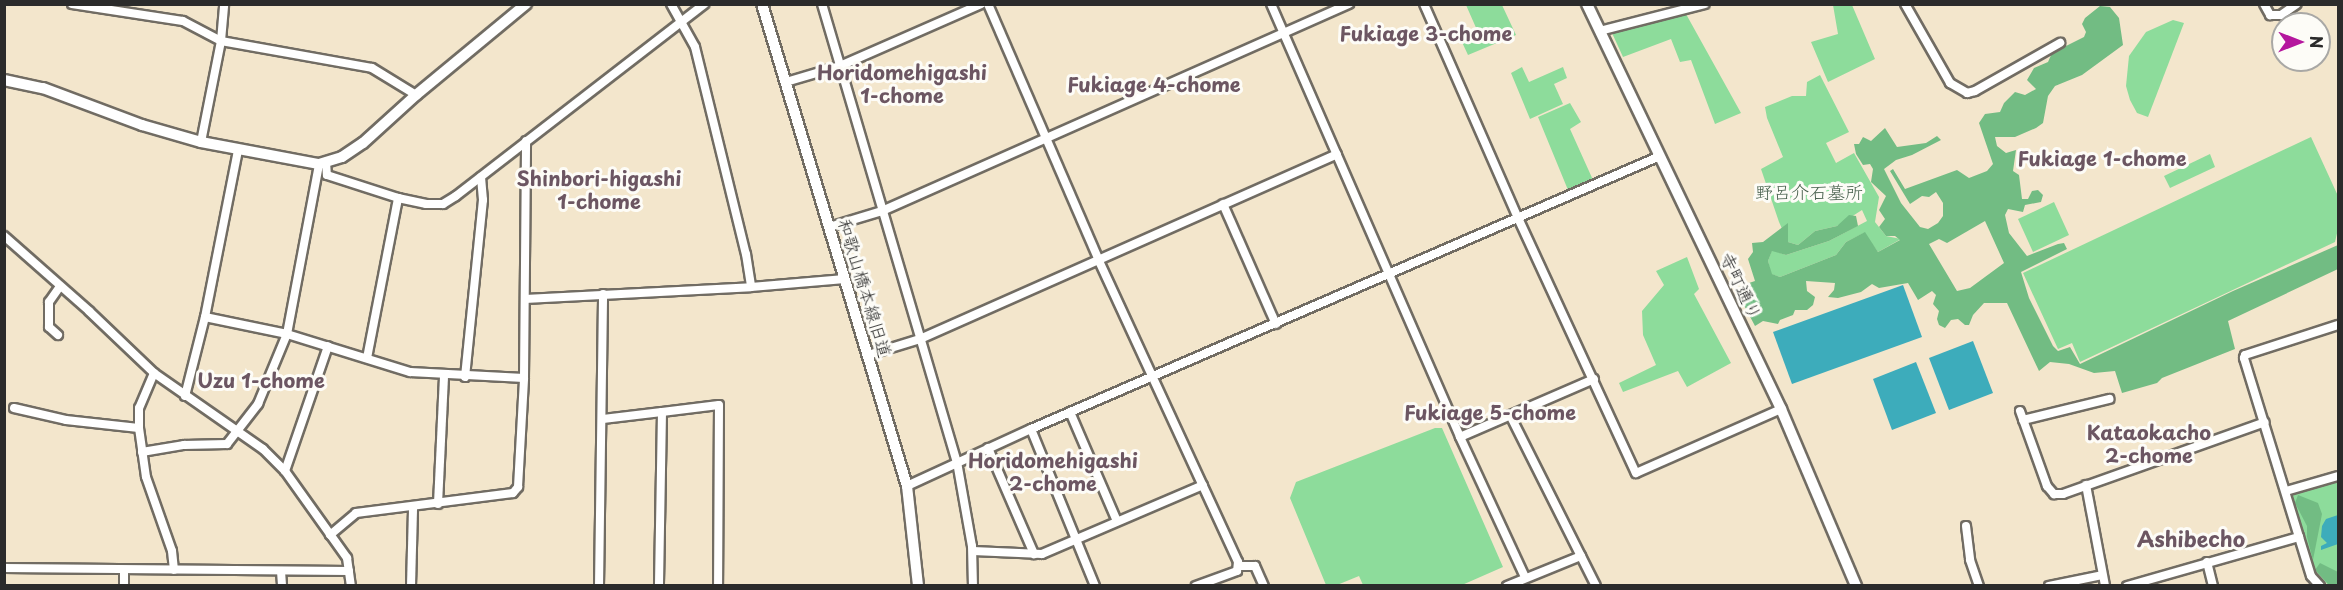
<!DOCTYPE html>
<meta charset="utf-8">
<style>
body{margin:0}
#map{position:relative;width:2343px;height:590px;overflow:hidden;background:#f3e6cc;font-family:"Playpen Sans","Klee One",sans-serif}
div>[style]{position:absolute}
.green>*{inset:0;background:#8ddc9b}
.forest>*{inset:0;background:#72bc83}
.water>*{inset:0;background:#3dacbb}
.roads{filter:drop-shadow(2px 0 #716c63) drop-shadow(-2px 0 #716c63) drop-shadow(0 2px #716c63) drop-shadow(0 -2px #716c63)}
.minor>*{height:8px;margin:-4px;padding:0 4px;transform-origin:4px;border-radius:4px;background:#fff}
.tertiary>*{height:10px;margin:-5px;padding:0 5px;transform-origin:5px;border-radius:5px;background:#fff}
span{translate:-50% -50%;white-space:nowrap;text-align:center;line-height:1.15;-webkit-text-stroke:6px #fdfcf7;paint-order:stroke}
.park-label{font-size:18px;color:#48604d}
.street-label{font-size:18px;color:#2b2b2b}
.neighbourhood-label{font-size:20px;color:#6c5662;font-weight:700}
.quarter-label{font-size:21px;color:#6c5662;font-weight:700}
.frame{position:absolute;inset:0;border:6px solid #2b2b2b;pointer-events:none}
.north{position:absolute;left:2271px;top:12px;width:60px;height:60px;box-sizing:border-box;background:#fdfcf7;border:2px solid #a9a8a5;border-radius:50%;rotate:90deg;font-size:16px;font-weight:700;line-height:24px;text-align:center;color:#2b2b2b}
.north::after{content:'';display:block;margin:auto;width:21px;height:27px;background:#b5179e;clip-path:polygon(50% 0,100% 100%,50% 72%,0 100%)}
</style>
<div id="map">
<div class="green">
<div style="clip-path:polygon(1466px 5px,1502px 5px,1516px 35px,1468px 55px,1461px 40px,1477px 30px)"></div>
<div style="clip-path:polygon(1833px 5px,1852px 5px,1875px 59px,1828px 82px,1811px 42px,1838px 34px)"></div>
<div style="clip-path:polygon(1686px 14px,1741px 113px,1715px 124px,1691px 60px,1680px 62px,1671px 39px,1623px 57px,1612px 33px)"></div>
<div style="clip-path:polygon(2173px 20px,2184px 23px,2148px 117px,2137px 113px,2130px 100px,2126px 86px,2129px 56px,2146px 32px)"></div>
<div style="clip-path:polygon(1522px 67px,1529px 82px,1563px 67px,1567px 78px,1554px 84px,1563px 104px,1530px 119px,1511px 73px)"></div>
<div style="clip-path:polygon(1820px 75px,1849px 132px,1826px 143px,1836px 163px,1854px 153px,1879px 197px,1875px 222px,1886px 236px,1901px 239px,1878px 252px,1864px 233px,1846px 242px,1836px 255px,1780px 277px,1771px 274px,1768px 261px,1772px 250px,1786px 255px,1829px 241px,1867px 221px,1862px 210px,1837px 226px,1815px 231px,1798px 245px,1788px 242px,1779px 222px,1761px 169px,1783px 157px,1767px 118px,1765px 107px,1792px 96px,1806px 96px,1807px 82px)"></div>
<div style="clip-path:polygon(1570px 103px,1581px 122px,1570px 129px,1593px 180px,1568px 190px,1538px 117px)"></div>
<div style="clip-path:polygon(2311px 137px,2338px 196px,2338px 229px,2335px 242px,2080px 362px,2072px 343px,2058px 349px,2023px 273px)"></div>
<div style="clip-path:polygon(2210px 154px,2215px 167px,2170px 188px,2164px 176px)"></div>
<div style="clip-path:polygon(2054px 202px,2069px 235px,2033px 252px,2018px 219px)"></div>
<div style="clip-path:polygon(1687px 257px,1699px 289px,1694px 294px,1731px 363px,1687px 387px,1678px 371px,1623px 392px,1619px 383px,1656px 365px,1643px 335px,1642px 311px,1664px 285px,1656px 271px)"></div>
<div style="clip-path:polygon(1435px 428px,1442px 428px,1503px 567px,1462px 585px,1363px 585px,1359px 576px,1337px 585px,1326px 585px,1290px 498px,1296px 482px)"></div>
<div style="clip-path:polygon(2338px 481px,2338px 585px,2328px 585px,2313px 568px,2292px 494px)"></div>
</div>
<div class="forest">
<div style="clip-path:polygon(evenodd,2100px 6px,2110px 7px,2119px 18px,2123px 45px,2082px 75px,2055px 86px,2048px 96px,2043px 123px,2036px 128px,2015px 137px,1995px 137px,1997px 146px,2006px 153px,2016px 150px,2013px 171px,2019px 175px,2022px 199px,2028px 199px,2032px 191px,2038px 190px,2043px 195px,2041px 202px,2025px 205px,2023px 212px,2008px 209px,2005px 215px,2009px 233px,2027px 256px,2058px 244px,2064px 243px,2067px 249px,2021px 272px,2029px 298px,2053px 346px,2058px 351px,2070px 347px,2080px 364px,2233px 291px,2338px 245px,2338px 269px,2228px 321px,2235px 349px,2162px 378px,2157px 383px,2122px 393px,2115px 371px,2094px 373px,2069px 364px,2050px 362px,2039px 371px,2007px 303px,1984px 303px,1973px 315px,1969px 325px,1965px 325px,1958px 319px,1951px 320px,1945px 328px,1939px 325px,1937px 319px,1939px 311px,1933px 304px,1936px 295px,1932px 291px,1918px 300px,1908px 283px,1879px 288px,1872px 284px,1861px 292px,1838px 298px,1828px 297px,1834px 290px,1835px 283px,1806px 281px,1807px 291px,1815px 297px,1813px 305px,1807px 310px,1795px 310px,1793px 315px,1780px 320px,1778px 324px,1763px 321px,1755px 326px,1737px 292px,1740px 286px,1755px 281px,1748px 259px,1753px 252px,1752px 243px,1763px 242px,1788px 223px,1788px 242px,1798px 245px,1815px 231px,1837px 226px,1849px 215px,1856px 216px,1858px 226px,1829px 241px,1786px 255px,1772px 251px,1768px 261px,1772px 274px,1780px 277px,1836px 255px,1846px 242px,1865px 232px,1878px 252px,1900px 240px,1895px 236px,1886px 236px,1879px 227px,1885px 219px,1879px 210px,1886px 196px,1871px 182px,1873px 169px,1870px 164px,1863px 165px,1856px 154px,1854px 144px,1859px 144px,1863px 137px,1871px 141px,1885px 128px,1897px 147px,1926px 143px,1937px 136px,1941px 140px,1912px 155px,1896px 160px,1884px 169px,1901px 203px,1920px 227px,1928px 229px,1938px 223px,1943px 216px,1943px 203px,1936px 192px,1929px 197px,1922px 196px,1910px 204px,1890px 171px,1893px 169px,1905px 189px,1957px 170px,1969px 178px,1987px 171px,1993px 164px,1979px 123px,1985px 114px,2000px 112px,2004px 103px,2015px 92px,2025px 95px,2036px 89px,2027px 80px,2034px 68px,2048px 62px,2052px 53px,2084px 37px,2086px 32px,2082px 24px,2085px 18px,2100px 6px,1985px 221px,2004px 263px,1970px 288px,1957px 291px,1929px 244px,1939px 239px,1947px 243px,1985px 221px)"></div>
<div style="clip-path:polygon(2298px 495px,2318px 503px,2322px 514px,2313px 560px,2307px 537px,2307px 526px,2295px 503px)"></div>
<div style="clip-path:polygon(2320px 563px,2338px 572px,2338px 585px,2329px 585px,2315px 570px)"></div>
</div>
<div class="water">
<div style="clip-path:polygon(1903px 285px,1922px 337px,1792px 384px,1773px 332px)"></div>
<div style="clip-path:polygon(1973px 341px,1993px 393px,1949px 410px,1929px 358px)"></div>
<div style="clip-path:polygon(1916px 362px,1936px 413px,1892px 430px,1873px 379px)"></div>
<div style="clip-path:polygon(2338px 515px,2338px 544px,2321px 550px,2321px 546px,2327px 543px,2321px 537px,2322px 526px,2326px 519px)"></div>
</div>
<div class="roads">
<div class="minor">
<div style="left:72px;top:4px;width:112px;rotate:8.7deg"></div>
<div style="left:183px;top:21px;width:43px;rotate:27.8deg"></div>
<div style="left:221px;top:41px;width:153px;rotate:10.1deg"></div>
<div style="left:372px;top:68px;width:52px;rotate:31.5deg"></div>
<div style="left:671px;top:4px;width:49px;rotate:60.8deg"></div>
<div style="left:695px;top:47px;width:213px;rotate:76.2deg"></div>
<div style="left:746px;top:254px;width:33px;rotate:81deg"></div>
<div style="left:822px;top:4px;width:477px;rotate:73.6deg"></div>
<div style="left:957px;top:462px;width:85px;rotate:79.9deg"></div>
<div style="left:972px;top:546px;width:40px;rotate:88.6deg"></div>
<div style="left:988px;top:4px;width:280px;rotate:66.6deg"></div>
<div style="left:1099px;top:261px;width:332px;rotate:65.2deg"></div>
<div style="left:1238px;top:562px;width:9px;rotate:96deg"></div>
<div style="left:1237px;top:571px;width:44px;rotate:159.9deg"></div>
<div style="left:1271px;top:4px;width:472px;rotate:66.4deg"></div>
<div style="left:1460px;top:437px;width:154px;rotate:65.1deg"></div>
<div style="left:1424px;top:4px;width:234px;rotate:66.3deg"></div>
<div style="left:1518px;top:218px;width:281px;rotate:65.2deg"></div>
<div style="left:1636px;top:473px;width:158px;rotate:-23.8deg"></div>
<div style="left:1905px;top:4px;width:91px;rotate:60.3deg"></div>
<div style="left:1950px;top:83px;width:20px;rotate:30deg"></div>
<div style="left:1967px;top:93px;width:8px;rotate:-14deg"></div>
<div style="left:1975px;top:91px;width:98px;rotate:-29.5deg"></div>
<div style="left:2264px;top:4px;width:13px;rotate:61deg"></div>
<div style="left:2270px;top:15px;width:11px"></div>
<div style="left:2281px;top:15px;width:19px;rotate:-35deg"></div>
<div style="left:1600px;top:31px;width:108px;rotate:-14.4deg"></div>
<div style="left:786px;top:82px;width:56px;rotate:-16.5deg"></div>
<div style="left:840px;top:66px;width:154px;rotate:-23.7deg"></div>
<div style="left:201px;top:142px;width:103px;rotate:-78.8deg"></div>
<div style="left:221px;top:41px;width:37px;rotate:-85deg"></div>
<div style="left:326px;top:162px;width:13px;rotate:86deg"></div>
<div style="left:327px;top:175px;width:75px;rotate:17.9deg"></div>
<div style="left:398px;top:198px;width:29px;rotate:12deg"></div>
<div style="left:426px;top:204px;width:17px"></div>
<div style="left:443px;top:204px;width:15px;rotate:-32deg"></div>
<div style="left:456px;top:196px;width:314px;rotate:-37.7deg"></div>
<div style="left:1223px;top:204px;width:131px;rotate:66.2deg"></div>
<div style="left:829px;top:227px;width:55px;rotate:-16.8deg"></div>
<div style="left:882px;top:211px;width:511px;rotate:-23.91deg"></div>
<div style="left:4px;top:236px;width:113px;rotate:41.4deg"></div>
<div style="left:89px;top:311px;width:90px;rotate:43.6deg"></div>
<div style="left:154px;top:373px;width:133px;rotate:34.9deg"></div>
<div style="left:263px;top:449px;width:31px;rotate:45deg"></div>
<div style="left:285px;top:471px;width:107px;rotate:54.5deg"></div>
<div style="left:347px;top:558px;width:28px;rotate:82deg"></div>
<div style="left:525px;top:299px;width:226px;rotate:-3deg"></div>
<div style="left:751px;top:287px;width:94px;rotate:-4.9deg"></div>
<div style="left:205px;top:317px;width:84px;rotate:11.7deg"></div>
<div style="left:287px;top:334px;width:129px;rotate:17.2deg"></div>
<div style="left:410px;top:372px;width:114px;rotate:3deg"></div>
<div style="left:58px;top:335px;width:12px;rotate:-138deg"></div>
<div style="left:49px;top:327px;width:25px;rotate:-90deg"></div>
<div style="left:49px;top:302px;width:19px;rotate:-55deg"></div>
<div style="left:868px;top:355px;width:54px;rotate:-17.1deg"></div>
<div style="left:920px;top:339px;width:456px;rotate:-23.9deg"></div>
<div style="left:367px;top:358px;width:163px;rotate:-79deg"></div>
<div style="left:154px;top:373px;width:38px;rotate:113deg"></div>
<div style="left:139px;top:408px;width:20px;rotate:90deg"></div>
<div style="left:139px;top:428px;width:49px;rotate:81.9deg"></div>
<div style="left:146px;top:477px;width:78px;rotate:70.6deg"></div>
<div style="left:172px;top:551px;width:19px;rotate:84deg"></div>
<div style="left:465px;top:377px;width:178px;rotate:-84.2deg"></div>
<div style="left:483px;top:200px;width:23px;rotate:-95deg"></div>
<div style="left:185px;top:396px;width:81px;rotate:-75.8deg"></div>
<div style="left:205px;top:317px;width:170px;rotate:-78.8deg"></div>
<div style="left:14px;top:408px;width:53px;rotate:13deg"></div>
<div style="left:66px;top:420px;width:73px;rotate:6.3deg"></div>
<div style="left:2020px;top:411px;width:80px;rotate:70.2deg"></div>
<div style="left:2047px;top:486px;width:11px;rotate:49deg"></div>
<div style="left:2054px;top:494px;width:9px"></div>
<div style="left:2063px;top:494px;width:214px;rotate:-19.6deg"></div>
<div style="left:662px;top:412px;width:57px;rotate:-7deg"></div>
<div style="left:719px;top:405px;width:181px;rotate:90.3deg"></div>
<div style="left:1070px;top:412px;width:119px;rotate:66.7deg"></div>
<div style="left:1510px;top:415px;width:191px;rotate:63.3deg"></div>
<div style="left:603px;top:419px;width:59px;rotate:-6.8deg"></div>
<div style="left:662px;top:412px;width:174px;rotate:91deg"></div>
<div style="left:2023px;top:420px;width:89px;rotate:-13.7deg"></div>
<div style="left:1031px;top:429px;width:170px;rotate:67.8deg"></div>
<div style="left:1460px;top:437px;width:146px;rotate:-23.4deg"></div>
<div style="left:988px;top:448px;width:116px;rotate:66.5deg"></div>
<div style="left:142px;top:452px;width:43px;rotate:-9.5deg"></div>
<div style="left:184px;top:445px;width:43px;rotate:-1.3deg"></div>
<div style="left:227px;top:444px;width:51px;rotate:-52.2deg"></div>
<div style="left:258px;top:404px;width:76px;rotate:-67.5deg"></div>
<div style="left:287px;top:334px;width:173px;rotate:-79.3deg"></div>
<div style="left:285px;top:471px;width:132px;rotate:-71deg"></div>
<div style="left:2086px;top:485px;width:103px;rotate:79.3deg"></div>
<div style="left:907px;top:486px;width:136px;rotate:-24.7deg"></div>
<div style="left:1031px;top:429px;width:686px;rotate:-23.46deg"></div>
<div style="left:2286px;top:491px;width:54px;rotate:-16.1deg"></div>
<div style="left:438px;top:504px;width:129px;rotate:-87.3deg"></div>
<div style="left:1966px;top:526px;width:34px;rotate:83deg"></div>
<div style="left:1970px;top:560px;width:28px;rotate:71deg"></div>
<div style="left:330px;top:535px;width:34px;rotate:-40deg"></div>
<div style="left:356px;top:513px;width:158px;rotate:-7.3deg"></div>
<div style="left:513px;top:493px;width:8px;rotate:-50deg"></div>
<div style="left:518px;top:487px;width:109px;rotate:-86.8deg"></div>
<div style="left:524px;top:378px;width:237px;rotate:-89.5deg"></div>
<div style="left:973px;top:551px;width:69px;rotate:2.5deg"></div>
<div style="left:1042px;top:554px;width:175px;rotate:-23.2deg"></div>
<div style="left:2207px;top:562px;width:25px;rotate:76deg"></div>
<div style="left:1238px;top:566px;width:17px"></div>
<div style="left:1255px;top:566px;width:22px;rotate:66deg"></div>
<div style="left:4px;top:568px;width:345px;rotate:0.5deg"></div>
<div style="left:281px;top:571px;width:15px;rotate:86deg"></div>
<div style="left:124px;top:586px;width:16px;rotate:-90deg"></div>
<div style="left:411px;top:586px;width:79px;rotate:-88.5deg"></div>
<div style="left:599px;top:586px;width:292px;rotate:-89.2deg"></div>
<div style="left:1507px;top:586px;width:80px;rotate:-22.1deg"></div>
<div style="left:2049px;top:586px;width:54px;rotate:-11.7deg"></div>
<div style="left:2127px;top:586px;width:179px;rotate:-15.9deg"></div>
<div style="left:2320px;top:586px;width:13px;rotate:-132deg"></div>
<div style="left:2311px;top:576px;width:228px;rotate:-107.1deg"></div>
<div style="left:2244px;top:358px;width:3px;rotate:-72deg"></div>
<div style="left:2245px;top:355px;width:98px;rotate:-17.9deg"></div>
</div>
<div class="tertiary">
<div style="left:762px;top:4px;width:503px;rotate:73.26deg"></div>
<div style="left:907px;top:486px;width:101px;rotate:83.7deg"></div>
<div style="left:1587px;top:4px;width:449px;rotate:64.4deg"></div>
<div style="left:1781px;top:409px;width:192px;rotate:67deg"></div>
<div style="left:4px;top:80px;width:40px;rotate:12deg"></div>
<div style="left:43px;top:88px;width:106px;rotate:20.5deg"></div>
<div style="left:142px;top:125px;width:61px;rotate:16.1deg"></div>
<div style="left:201px;top:142px;width:120px;rotate:10.6deg"></div>
<div style="left:319px;top:164px;width:24px;rotate:-17deg"></div>
<div style="left:342px;top:157px;width:25px;rotate:-34deg"></div>
<div style="left:363px;top:143px;width:72px;rotate:-42.2deg"></div>
<div style="left:416px;top:95px;width:143px;rotate:-39.6deg"></div>
</div>
</div>
<div class="park-label">
<span style="left:1809px;top:192px">野呂介石墓所</span>
</div>
<div class="street-label">
<span style="left:1741px;top:286px;rotate:64deg">寺町通り</span>
<span style="left:865px;top:288px;rotate:73deg">和歌山橋本線旧道</span>
</div>
<div class="neighbourhood-label">
<span style="left:1426px;top:33px">Fukiage 3-chome</span>
<span style="left:902px;top:84px">Horidomehigashi<br>1-chome</span>
<span style="left:1154px;top:84px">Fukiage 4-chome</span>
<span style="left:2102px;top:158px">Fukiage 1-chome</span>
<span style="left:599px;top:190px">Shinbori-higashi<br>1-chome</span>
<span style="left:261px;top:380px">Uzu 1-chome</span>
<span style="left:1490px;top:412px">Fukiage 5-chome</span>
<span style="left:2149px;top:444px">Kataokacho<br>2-chome</span>
<span style="left:1053px;top:472px">Horidomehigashi<br>2-chome</span>
</div>
<div class="quarter-label">
<span style="left:2191px;top:538px">Ashibecho</span>
</div>
<div class="frame"></div>
<div class="north">N</div>
</div>
